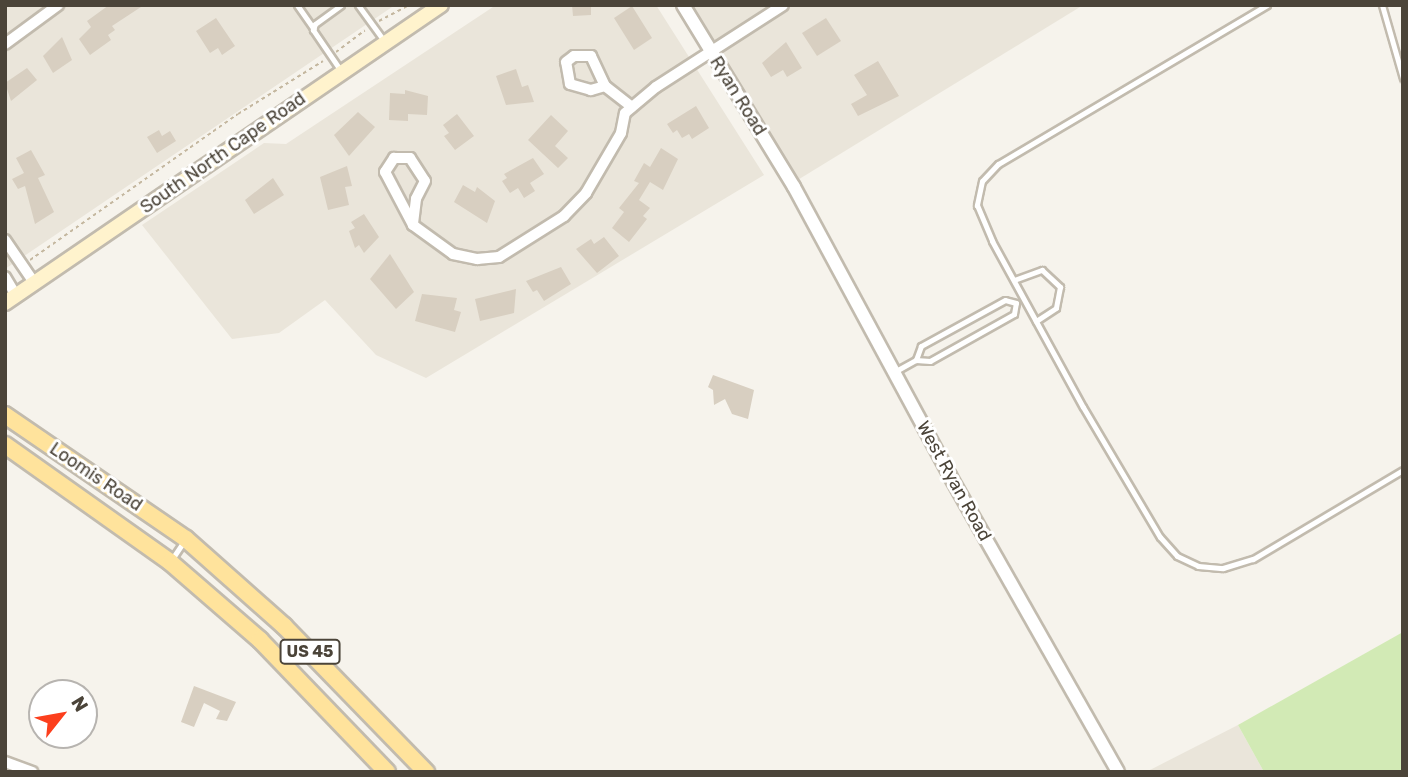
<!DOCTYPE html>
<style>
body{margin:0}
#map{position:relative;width:1408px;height:777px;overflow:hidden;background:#f6f3ec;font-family:Rubik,sans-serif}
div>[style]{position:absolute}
.residential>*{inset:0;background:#eae5da}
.green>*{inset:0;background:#d2eab5}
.building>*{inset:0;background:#d8cfc1}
.path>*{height:2px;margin-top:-1px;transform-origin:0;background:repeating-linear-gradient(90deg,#c4b79f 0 3.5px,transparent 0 7px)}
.roads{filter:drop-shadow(2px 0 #c2bbae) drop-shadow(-2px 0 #c2bbae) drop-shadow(0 2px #c2bbae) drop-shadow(0 -2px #c2bbae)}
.service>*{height:5px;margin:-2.5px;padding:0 2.5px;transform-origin:2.5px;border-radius:2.5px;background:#fff}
.minor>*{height:10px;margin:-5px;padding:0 5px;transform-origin:5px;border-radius:5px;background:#fff}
.tertiary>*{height:12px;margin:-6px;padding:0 6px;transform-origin:6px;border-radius:6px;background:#fff}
.secondary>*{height:14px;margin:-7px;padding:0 7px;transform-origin:7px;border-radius:7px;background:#fff3cd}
.primary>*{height:16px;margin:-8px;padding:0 8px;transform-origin:8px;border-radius:8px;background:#ffe39c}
span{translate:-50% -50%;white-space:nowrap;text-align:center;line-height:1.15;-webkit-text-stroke:6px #fff;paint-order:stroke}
.shield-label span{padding:2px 5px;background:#fff;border:2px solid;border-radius:5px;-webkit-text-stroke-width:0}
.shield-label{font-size:16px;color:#4b4439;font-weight:700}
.street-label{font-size:18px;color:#4b4439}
.frame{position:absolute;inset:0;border:7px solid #4b4439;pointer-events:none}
.north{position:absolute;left:28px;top:679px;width:70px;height:70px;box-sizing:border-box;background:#fff;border:2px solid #b7b4b0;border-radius:50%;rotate:59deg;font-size:19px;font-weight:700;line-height:28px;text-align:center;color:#4b4439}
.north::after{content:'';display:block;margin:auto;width:24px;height:32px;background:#fc3f1d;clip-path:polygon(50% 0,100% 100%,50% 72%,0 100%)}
</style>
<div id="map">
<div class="residential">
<div style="clip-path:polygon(5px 5px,395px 5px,5px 269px)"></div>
<div style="clip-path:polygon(496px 5px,656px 5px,764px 175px,426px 378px,376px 355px,325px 300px,279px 333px,232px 339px,142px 225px,264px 143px,286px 144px)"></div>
<div style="clip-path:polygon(690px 5px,1079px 5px,1080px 7px,796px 181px)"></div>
<div style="clip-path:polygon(1238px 725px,1264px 772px,1146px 772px)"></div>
</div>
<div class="green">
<div style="clip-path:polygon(1403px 632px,1403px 772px,1264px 772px,1238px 725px)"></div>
</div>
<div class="building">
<div style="clip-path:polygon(109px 5px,144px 5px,112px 26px,115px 30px,108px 35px,111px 40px,90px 55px,79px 39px,91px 27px,87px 21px)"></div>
<div style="clip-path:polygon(572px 5px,591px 5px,591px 15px,573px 16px)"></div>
<div style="clip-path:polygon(632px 6px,652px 38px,634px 50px,614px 18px)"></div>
<div style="clip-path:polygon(216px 18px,235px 46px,222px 55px,218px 48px,210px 53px,196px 31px)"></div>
<div style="clip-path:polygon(826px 18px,841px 41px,817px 56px,802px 33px)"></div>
<div style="clip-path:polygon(62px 37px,72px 60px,53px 73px,43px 56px)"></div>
<div style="clip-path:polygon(786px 42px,802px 68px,787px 77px,783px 70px,771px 77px,762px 63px)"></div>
<div style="clip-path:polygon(878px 61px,899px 96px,858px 116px,851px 104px,867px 95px,854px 75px)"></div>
<div style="clip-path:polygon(27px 68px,37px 80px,11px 101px,5px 83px)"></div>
<div style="clip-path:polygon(516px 69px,522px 87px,528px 85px,534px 102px,506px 105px,496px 76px)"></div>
<div style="clip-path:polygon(405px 90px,428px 96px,427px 115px,408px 114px,408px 121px,389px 120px,390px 93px,405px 94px)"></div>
<div style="clip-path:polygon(696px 106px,709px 128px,692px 139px,689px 134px,682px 138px,677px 130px,673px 133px,667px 124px)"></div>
<div style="clip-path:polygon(358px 112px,375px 127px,349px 156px,334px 135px)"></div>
<div style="clip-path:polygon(457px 114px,474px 136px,455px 150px,444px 136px,449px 133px,443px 125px)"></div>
<div style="clip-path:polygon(551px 115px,568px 131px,555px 146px,568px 158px,558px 168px,528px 140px)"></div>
<div style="clip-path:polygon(159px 130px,162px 136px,170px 131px,176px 141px,157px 153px,147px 137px)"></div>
<div style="clip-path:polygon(661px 148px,678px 159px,663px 190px,650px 182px,639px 200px,650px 208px,643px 216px,647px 219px,629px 242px,612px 228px,624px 212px,619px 208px,639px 183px,634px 181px,644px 163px,650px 167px)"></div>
<div style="clip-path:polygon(31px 150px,45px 175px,38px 178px,54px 212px,35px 224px,25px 186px,18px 189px,12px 179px,24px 173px,16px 158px)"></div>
<div style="clip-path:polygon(533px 158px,544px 174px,530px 183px,535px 191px,524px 198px,518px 188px,510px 193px,502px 181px,507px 178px,504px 174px)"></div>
<div style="clip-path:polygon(347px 166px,352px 186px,345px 187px,349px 205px,328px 210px,320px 177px)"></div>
<div style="clip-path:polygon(273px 178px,284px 195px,254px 214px,245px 200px)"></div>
<div style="clip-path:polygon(463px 185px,475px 192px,477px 187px,495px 201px,487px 223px,454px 202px)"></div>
<div style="clip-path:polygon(364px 214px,379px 237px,364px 253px,359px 245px,355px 248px,349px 231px,355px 228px,351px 222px)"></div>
<div style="clip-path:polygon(604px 237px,619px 256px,597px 273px,576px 249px,591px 239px,594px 244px)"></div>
<div style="clip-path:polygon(390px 254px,414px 292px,396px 309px,370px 279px)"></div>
<div style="clip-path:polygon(561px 267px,571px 284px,544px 301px,537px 290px,533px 292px,526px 281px)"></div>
<div style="clip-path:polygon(516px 289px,514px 313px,480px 321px,475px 299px)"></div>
<div style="clip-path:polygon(422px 294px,457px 298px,454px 310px,461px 312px,455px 332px,415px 321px)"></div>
<div style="clip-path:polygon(713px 375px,754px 390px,748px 419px,732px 414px,725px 399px,714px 405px,713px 390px,708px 387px)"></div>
<div style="clip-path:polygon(194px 686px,236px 702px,227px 721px,216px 719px,220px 711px,204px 703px,194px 727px,181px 722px)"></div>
</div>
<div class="path">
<div style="left:379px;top:21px;width:34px;rotate:-28deg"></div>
<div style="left:336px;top:52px;width:36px;rotate:-37deg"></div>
<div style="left:30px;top:260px;width:254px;rotate:-35.1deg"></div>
<div style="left:238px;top:114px;width:100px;rotate:-31.9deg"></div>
</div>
<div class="roads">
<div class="service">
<div style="left:297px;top:5px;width:29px;rotate:55deg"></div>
<div style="left:358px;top:5px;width:46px;rotate:53.9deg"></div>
<div style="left:1267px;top:5px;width:312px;rotate:149.4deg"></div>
<div style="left:998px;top:164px;width:23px;rotate:133deg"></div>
<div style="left:982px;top:181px;width:25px;rotate:102deg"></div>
<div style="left:977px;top:205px;width:39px;rotate:67deg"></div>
<div style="left:992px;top:241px;width:189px;rotate:61.3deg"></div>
<div style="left:1083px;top:407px;width:151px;rotate:59.4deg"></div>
<div style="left:1160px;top:537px;width:25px;rotate:48deg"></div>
<div style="left:1177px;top:556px;width:23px;rotate:25deg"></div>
<div style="left:1198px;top:566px;width:25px;rotate:5deg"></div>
<div style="left:1223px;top:568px;width:31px;rotate:-17deg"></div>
<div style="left:1253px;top:559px;width:174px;rotate:-30.7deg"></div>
<div style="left:1382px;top:5px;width:76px;rotate:74deg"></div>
<div style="left:341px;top:71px;width:50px;rotate:-124.3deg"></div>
<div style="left:313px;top:30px;width:6px;rotate:-72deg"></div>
<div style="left:315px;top:24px;width:32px;rotate:-36deg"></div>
<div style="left:1014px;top:280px;width:30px;rotate:-20deg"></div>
<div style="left:1042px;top:270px;width:25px;rotate:43deg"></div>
<div style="left:1060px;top:287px;width:21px;rotate:101deg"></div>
<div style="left:1056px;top:308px;width:24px;rotate:147deg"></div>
<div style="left:894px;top:372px;width:25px;rotate:-29deg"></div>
<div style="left:916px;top:360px;width:14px;rotate:4deg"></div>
<div style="left:930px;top:361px;width:96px;rotate:-29.2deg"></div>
<div style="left:1014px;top:314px;width:11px;rotate:-80deg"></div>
<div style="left:1016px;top:303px;width:11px;rotate:-165deg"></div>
<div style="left:1005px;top:300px;width:96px;rotate:151.3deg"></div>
<div style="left:921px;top:346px;width:15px;rotate:110deg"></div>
<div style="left:172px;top:559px;width:22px;rotate:-56deg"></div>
</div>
<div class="minor">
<div style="left:5px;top:44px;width:66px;rotate:-36.3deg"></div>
<div style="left:605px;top:86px;width:15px;rotate:164deg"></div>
<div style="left:591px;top:90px;width:22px;rotate:-164deg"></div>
<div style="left:570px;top:84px;width:22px;rotate:-100deg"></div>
<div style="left:566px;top:62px;width:10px;rotate:-37deg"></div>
<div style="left:574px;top:56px;width:17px"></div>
<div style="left:591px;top:56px;width:33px;rotate:65deg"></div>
<div style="left:605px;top:86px;width:34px;rotate:38deg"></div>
<div style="left:413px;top:225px;width:60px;rotate:-117.8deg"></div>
<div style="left:385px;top:172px;width:17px;rotate:-57deg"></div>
<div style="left:394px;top:158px;width:16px"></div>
<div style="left:410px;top:158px;width:27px;rotate:57deg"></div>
<div style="left:425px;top:181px;width:20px;rotate:117deg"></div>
<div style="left:416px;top:199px;width:26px;rotate:97deg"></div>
<div style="left:413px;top:225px;width:49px;rotate:35.9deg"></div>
<div style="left:453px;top:254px;width:25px;rotate:12deg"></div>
<div style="left:477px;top:259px;width:22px;rotate:-5deg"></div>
<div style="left:499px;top:257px;width:77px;rotate:-32.2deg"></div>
<div style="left:564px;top:216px;width:32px;rotate:-46deg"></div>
<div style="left:586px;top:193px;width:69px;rotate:-59.7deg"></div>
<div style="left:621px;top:133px;width:20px;rotate:-79deg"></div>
<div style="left:625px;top:113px;width:40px;rotate:-40deg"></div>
<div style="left:656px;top:87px;width:151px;rotate:-32.8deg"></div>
<div style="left:5px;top:240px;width:50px;rotate:55.7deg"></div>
<div style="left:5px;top:277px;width:21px;rotate:59deg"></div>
<div style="left:5px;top:762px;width:29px;rotate:20deg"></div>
</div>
<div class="tertiary">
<div style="left:683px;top:5px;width:213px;rotate:58.6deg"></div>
<div style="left:794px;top:187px;width:328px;rotate:61.6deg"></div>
<div style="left:950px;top:476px;width:340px;rotate:60.4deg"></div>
</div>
<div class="secondary">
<div style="left:5px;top:303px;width:528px;rotate:-34.35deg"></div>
</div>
<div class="primary">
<div style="left:5px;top:415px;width:219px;rotate:34.4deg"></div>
<div style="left:186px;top:539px;width:131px;rotate:41.6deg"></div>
<div style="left:284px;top:626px;width:204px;rotate:45.8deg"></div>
<div style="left:5px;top:445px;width:202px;rotate:35.3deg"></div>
<div style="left:170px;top:562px;width:119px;rotate:40.9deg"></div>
<div style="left:260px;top:640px;width:183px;rotate:46.1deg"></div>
</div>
</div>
<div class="shield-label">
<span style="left:310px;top:652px">US 45</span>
</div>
<div class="street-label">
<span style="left:738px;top:96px;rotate:58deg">Ryan Road</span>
<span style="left:223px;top:153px;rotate:-35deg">South North Cape Road</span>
<span style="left:96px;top:477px;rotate:34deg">Loomis Road</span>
<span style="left:954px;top:481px;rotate:61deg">West Ryan Road</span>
</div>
<div class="frame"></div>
<div class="north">N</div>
</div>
